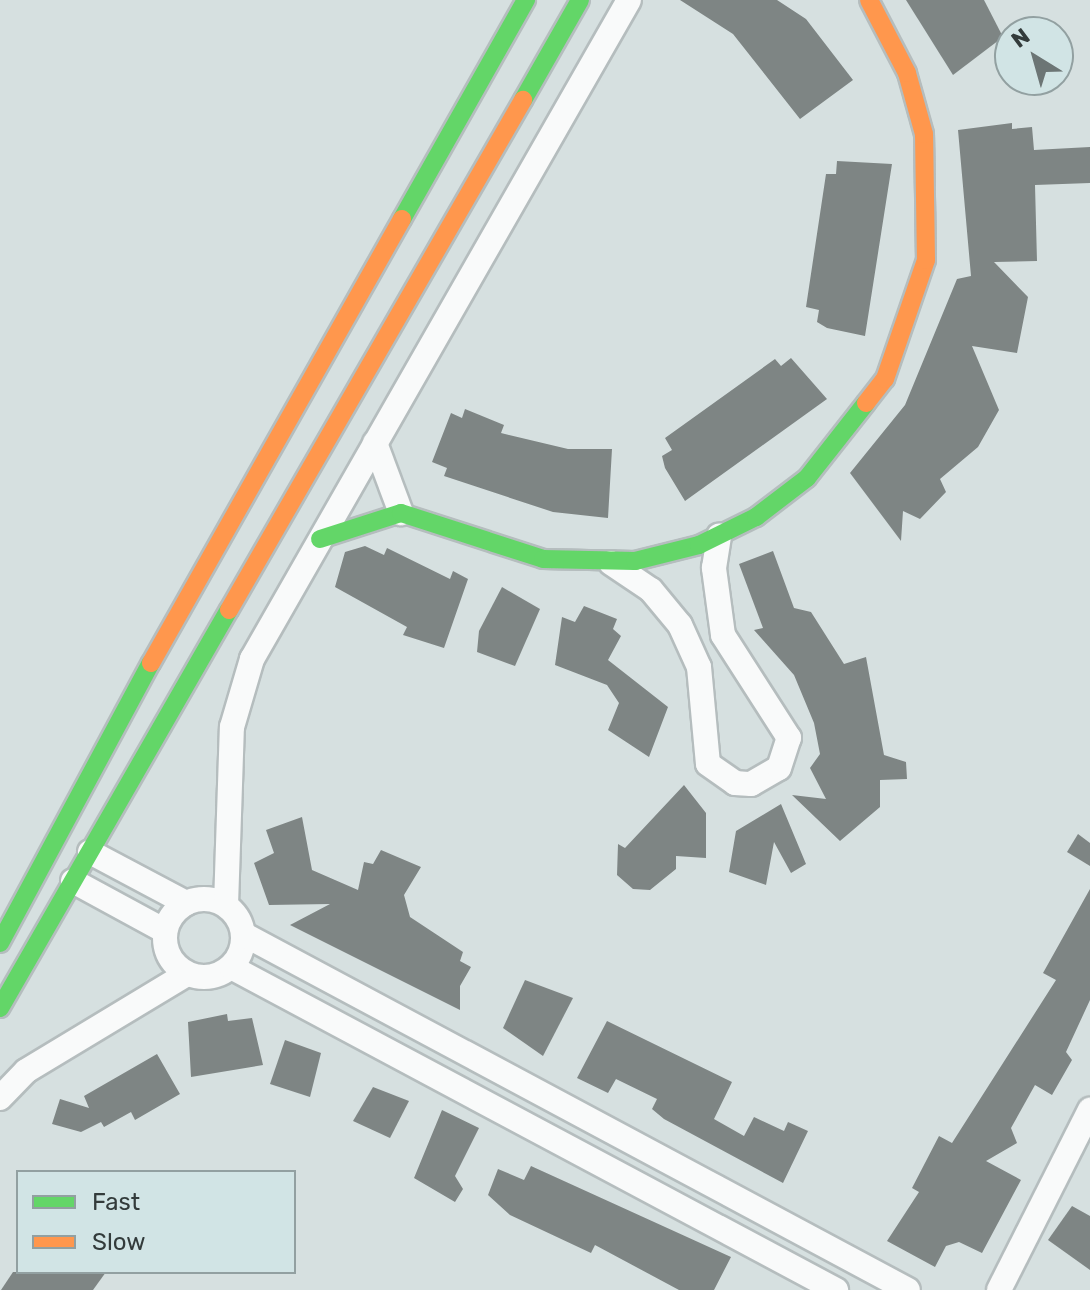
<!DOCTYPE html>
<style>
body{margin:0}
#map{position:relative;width:1090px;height:1290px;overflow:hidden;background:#d6e0e0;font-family:Rubik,sans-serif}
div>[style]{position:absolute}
.building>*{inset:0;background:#7e8584}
.roads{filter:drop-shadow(2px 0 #b5bdbe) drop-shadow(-2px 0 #b5bdbe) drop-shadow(0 2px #b5bdbe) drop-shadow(0 -2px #b5bdbe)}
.street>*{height:24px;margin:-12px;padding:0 12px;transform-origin:12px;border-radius:12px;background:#f9fafa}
.street>.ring{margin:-12px;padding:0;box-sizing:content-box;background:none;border:24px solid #f9fafa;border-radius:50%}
.fast>*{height:18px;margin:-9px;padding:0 9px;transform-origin:9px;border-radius:9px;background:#63d668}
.slow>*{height:18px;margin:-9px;padding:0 9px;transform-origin:9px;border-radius:9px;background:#ff974d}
span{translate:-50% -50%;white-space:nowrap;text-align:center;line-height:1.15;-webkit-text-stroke:8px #d1e4e5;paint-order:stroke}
.legend{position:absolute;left:16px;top:1170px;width:280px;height:104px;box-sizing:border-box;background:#d1e4e5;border:2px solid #92a0a1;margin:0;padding:10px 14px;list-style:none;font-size:24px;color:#333b3b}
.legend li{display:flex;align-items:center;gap:16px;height:40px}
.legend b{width:40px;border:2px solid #92a0a1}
.north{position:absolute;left:994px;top:16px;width:80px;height:80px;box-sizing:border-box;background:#d1e4e5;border:2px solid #92a0a1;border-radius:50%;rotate:323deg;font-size:22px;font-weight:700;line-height:32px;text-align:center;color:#333b3b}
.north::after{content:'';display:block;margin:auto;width:28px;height:36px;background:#6c7575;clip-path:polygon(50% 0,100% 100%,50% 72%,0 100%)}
</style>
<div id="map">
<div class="building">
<div style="clip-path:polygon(680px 0,777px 0,806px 19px,853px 80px,800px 119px,733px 34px)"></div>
<div style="clip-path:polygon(906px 0,984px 0,1003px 37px,953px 75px)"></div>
<div style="clip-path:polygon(1012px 123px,1012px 129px,1032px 127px,1034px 150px,1090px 147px,1090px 183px,1035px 185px,1037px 261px,994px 262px,1028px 297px,1017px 353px,972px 346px,999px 410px,978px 447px,940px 479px,946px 492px,920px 519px,903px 511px,901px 541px,850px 473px,905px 405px,957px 279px,971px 276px,958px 130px)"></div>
<div style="clip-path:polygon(837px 161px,892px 164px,865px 336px,827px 328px,817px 322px,819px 310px,806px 307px,826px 174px,836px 174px)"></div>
<div style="clip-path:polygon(791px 358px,827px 399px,685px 501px,665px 468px,662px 456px,672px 450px,665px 438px,775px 359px,781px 366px)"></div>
<div style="clip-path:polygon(465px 409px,504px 425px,501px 433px,568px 449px,612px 449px,608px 518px,553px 512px,444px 476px,447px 468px,432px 462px,451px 413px,462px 418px)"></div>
<div style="clip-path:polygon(365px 546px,384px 555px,387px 548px,450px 579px,453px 571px,468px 579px,444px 648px,403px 635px,407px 627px,335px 587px,345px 552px)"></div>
<div style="clip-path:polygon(773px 551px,794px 608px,811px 612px,844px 664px,866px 657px,884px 755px,906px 762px,907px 779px,880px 780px,880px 807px,840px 841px,792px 795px,826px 799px,810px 768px,820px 754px,814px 723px,794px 675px,754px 630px,763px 628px,739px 564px)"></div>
<div style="clip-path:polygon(502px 587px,540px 609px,515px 666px,477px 652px,479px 631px)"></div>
<div style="clip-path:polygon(584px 606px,617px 619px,613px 629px,621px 636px,608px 660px,668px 707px,649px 757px,608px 730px,619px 703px,607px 685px,555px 665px,562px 617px,575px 622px)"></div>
<div style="clip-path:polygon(684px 785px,706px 813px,706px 858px,676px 856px,676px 869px,650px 890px,633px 889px,617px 875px,618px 844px,625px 848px)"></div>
<div style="clip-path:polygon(781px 804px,806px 864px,791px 873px,774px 842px,766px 885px,729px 872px,736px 831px)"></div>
<div style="clip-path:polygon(302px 817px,312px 870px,358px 890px,364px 862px,373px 864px,381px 850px,421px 867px,404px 895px,410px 917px,463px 952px,460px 961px,471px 967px,460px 986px,460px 1010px,290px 925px,330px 904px,269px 905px,254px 863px,274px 853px,266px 830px)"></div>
<div style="clip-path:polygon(1078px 834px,1090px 843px,1090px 866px,1067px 852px)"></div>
<div style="clip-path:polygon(1090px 889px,1090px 1000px,1066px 1052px,1072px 1060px,1052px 1095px,1035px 1085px,1011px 1128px,1017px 1143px,986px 1161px,1021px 1180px,982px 1253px,959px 1242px,946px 1246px,935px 1267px,887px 1241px,919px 1192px,912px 1188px,939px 1136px,952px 1143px,1056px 980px,1043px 973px)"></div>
<div style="clip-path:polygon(525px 980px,573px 998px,543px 1056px,503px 1028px)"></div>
<div style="clip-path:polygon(227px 1014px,228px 1021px,252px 1018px,263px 1065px,191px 1077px,188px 1022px)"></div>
<div style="clip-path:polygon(607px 1021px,732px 1082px,714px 1119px,744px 1136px,754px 1117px,784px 1131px,788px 1122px,808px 1131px,783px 1183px,664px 1119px,652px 1109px,657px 1099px,616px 1079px,608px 1093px,577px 1078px)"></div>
<div style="clip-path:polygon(285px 1040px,321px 1053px,310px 1097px,270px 1084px)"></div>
<div style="clip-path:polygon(157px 1054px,180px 1094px,135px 1120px,131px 1112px,104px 1127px,101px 1122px,81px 1132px,52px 1124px,60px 1099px,89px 1108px,84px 1096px)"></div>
<div style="clip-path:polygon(373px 1087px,409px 1101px,390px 1138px,353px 1121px)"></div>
<div style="clip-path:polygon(442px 1110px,479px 1128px,455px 1176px,463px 1189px,455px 1202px,414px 1178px)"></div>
<div style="clip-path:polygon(531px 1166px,731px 1257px,714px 1290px,679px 1290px,595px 1245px,591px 1253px,510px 1215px,488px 1195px,498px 1169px,524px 1180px)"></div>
<div style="clip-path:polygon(1072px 1206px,1090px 1216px,1090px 1270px,1048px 1240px)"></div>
<div style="clip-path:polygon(13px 1272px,106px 1272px,93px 1290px,1px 1290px)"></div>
</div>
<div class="roads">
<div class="street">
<div style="left:375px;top:443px;width:75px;rotate:69.6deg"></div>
<div style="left:611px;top:563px;width:48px;rotate:34deg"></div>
<div style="left:651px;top:590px;width:45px;rotate:50.4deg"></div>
<div style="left:680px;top:625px;width:46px;rotate:65.7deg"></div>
<div style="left:699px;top:667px;width:97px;rotate:84.7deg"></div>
<div style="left:708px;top:764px;width:33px;rotate:35deg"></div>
<div style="left:735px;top:783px;width:16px;rotate:4deg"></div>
<div style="left:751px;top:784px;width:32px;rotate:-30deg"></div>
<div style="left:779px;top:768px;width:32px;rotate:-72deg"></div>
<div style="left:789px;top:738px;width:122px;rotate:-122.7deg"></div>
<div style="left:723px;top:635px;width:68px;rotate:-97.7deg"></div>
<div style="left:714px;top:568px;width:33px;rotate:-81deg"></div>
<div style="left:90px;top:852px;width:109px;rotate:28deg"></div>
<div style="left:73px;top:881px;width:105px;rotate:28.5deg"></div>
<div class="ring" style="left:165px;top:899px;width:54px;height:54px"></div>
<div style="left:226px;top:905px;width:178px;rotate:-88.1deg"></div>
<div style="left:232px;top:727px;width:71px;rotate:-73.6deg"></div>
<div style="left:252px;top:659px;width:759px;rotate:-60.23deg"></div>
<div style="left:243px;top:934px;width:754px;rotate:28.16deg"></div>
<div style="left:231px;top:967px;width:686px;rotate:28.1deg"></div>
<div style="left:0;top:1098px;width:37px;rotate:-46deg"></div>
<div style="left:26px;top:1071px;width:188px;rotate:-31.1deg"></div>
<div style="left:999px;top:1290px;width:202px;rotate:-63.2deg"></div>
</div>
<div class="fast">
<div style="left:523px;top:100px;width:115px;rotate:-60.3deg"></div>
<div style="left:402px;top:219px;width:252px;rotate:-60.5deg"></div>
<div style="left:320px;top:539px;width:85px;rotate:-17.8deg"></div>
<div style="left:401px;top:513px;width:149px;rotate:17.9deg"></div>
<div style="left:543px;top:559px;width:92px;rotate:1.2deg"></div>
<div style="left:635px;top:561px;width:66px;rotate:-14deg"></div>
<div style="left:699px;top:545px;width:64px;rotate:-26.2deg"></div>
<div style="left:756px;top:517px;width:64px;rotate:-37.4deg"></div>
<div style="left:807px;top:478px;width:95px;rotate:-51.8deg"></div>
<div style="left:0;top:943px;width:318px;rotate:-61.7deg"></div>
<div style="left:0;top:1008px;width:459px;rotate:-60.1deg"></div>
</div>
<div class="slow">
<div style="left:866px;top:403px;width:31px;rotate:-52deg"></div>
<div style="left:885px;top:379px;width:126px;rotate:-71deg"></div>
<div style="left:926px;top:260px;width:126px;rotate:-90.9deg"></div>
<div style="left:924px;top:134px;width:63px;rotate:-105.6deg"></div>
<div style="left:907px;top:73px;width:82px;rotate:-117.5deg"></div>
<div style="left:229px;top:610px;width:589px;rotate:-60.04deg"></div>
<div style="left:151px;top:663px;width:510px;rotate:-60.52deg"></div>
</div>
</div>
<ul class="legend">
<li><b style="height:10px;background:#63d668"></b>Fast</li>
<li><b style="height:10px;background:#ff974d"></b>Slow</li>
</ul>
<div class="north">N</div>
</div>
